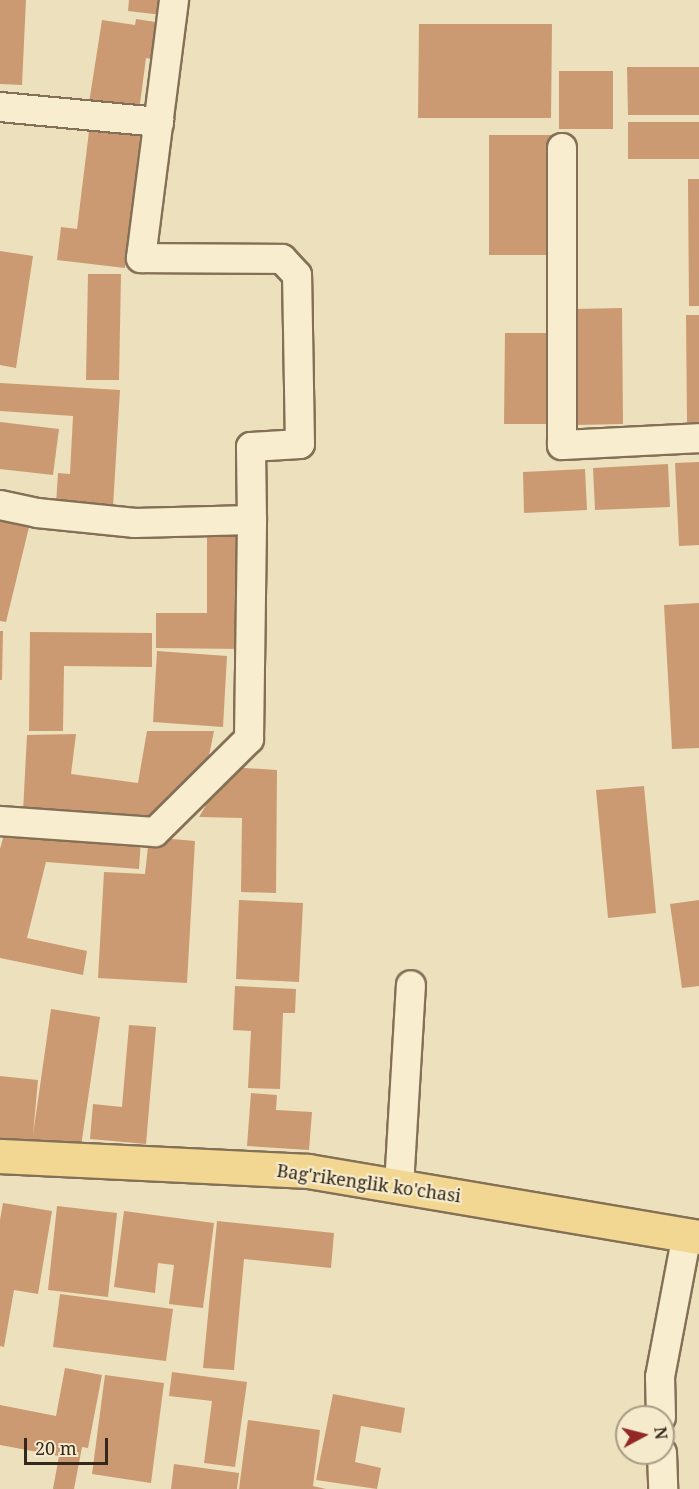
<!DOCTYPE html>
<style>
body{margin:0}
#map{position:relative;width:699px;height:1489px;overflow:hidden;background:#ede0bc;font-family:"Noto Serif",serif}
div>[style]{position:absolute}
.building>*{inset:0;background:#cb9a72}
.roads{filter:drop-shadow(2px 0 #847056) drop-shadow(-2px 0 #847056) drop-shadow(0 2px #847056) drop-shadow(0 -2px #847056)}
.minor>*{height:28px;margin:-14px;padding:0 14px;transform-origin:14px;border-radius:14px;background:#f8edcf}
.major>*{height:33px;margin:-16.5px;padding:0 16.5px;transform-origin:16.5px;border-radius:16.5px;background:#f2d792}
span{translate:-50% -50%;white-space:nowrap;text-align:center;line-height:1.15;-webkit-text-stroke:4.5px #f5eacb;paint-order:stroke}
.street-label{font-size:18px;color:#33281b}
.north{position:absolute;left:615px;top:1405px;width:60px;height:60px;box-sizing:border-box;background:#f5eacb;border:2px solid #a79c85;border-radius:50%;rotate:83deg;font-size:16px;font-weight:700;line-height:24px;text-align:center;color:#33281b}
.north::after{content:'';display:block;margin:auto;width:21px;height:27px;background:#932926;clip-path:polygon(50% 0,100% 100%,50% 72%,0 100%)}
.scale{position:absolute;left:24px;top:1438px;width:84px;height:27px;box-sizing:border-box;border:3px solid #33281b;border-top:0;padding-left:8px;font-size:18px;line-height:21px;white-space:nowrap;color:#33281b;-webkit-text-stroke:4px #f5eacb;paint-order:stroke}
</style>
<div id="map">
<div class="building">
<div style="clip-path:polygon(0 0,26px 0,22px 85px,0 84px)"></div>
<div style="clip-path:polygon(129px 0,165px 0,162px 15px,128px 11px)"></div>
<div style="clip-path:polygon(136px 19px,162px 23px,156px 60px,146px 58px,139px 111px,89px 103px,102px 20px,135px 25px)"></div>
<div style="clip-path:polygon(419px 24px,552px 24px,551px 118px,418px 118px)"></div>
<div style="clip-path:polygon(627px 67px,699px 67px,699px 115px,628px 115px)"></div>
<div style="clip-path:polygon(559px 71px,613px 71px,613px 129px,559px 129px)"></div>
<div style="clip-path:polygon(628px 122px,699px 122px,699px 159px,628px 159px)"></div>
<div style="clip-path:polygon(90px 123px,141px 129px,125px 268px,57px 260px,61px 227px,77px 229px)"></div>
<div style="clip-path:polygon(489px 135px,552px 135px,553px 255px,489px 255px)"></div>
<div style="clip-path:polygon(688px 179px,699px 179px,699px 306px,689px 306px)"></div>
<div style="clip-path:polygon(0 251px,33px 256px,16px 368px,0 365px)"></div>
<div style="clip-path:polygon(88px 274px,121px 274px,119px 380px,86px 380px)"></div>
<div style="clip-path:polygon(622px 308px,623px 424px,575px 425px,575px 309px)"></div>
<div style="clip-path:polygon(686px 315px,699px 315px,699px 422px,687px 422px)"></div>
<div style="clip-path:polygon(505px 333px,552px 333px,552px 424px,504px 424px)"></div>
<div style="clip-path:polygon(0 383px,120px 390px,113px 507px,56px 504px,58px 473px,70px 474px,73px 416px,0 411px)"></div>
<div style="clip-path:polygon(0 422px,59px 429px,53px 475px,0 469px)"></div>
<div style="clip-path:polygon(699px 462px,699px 545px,679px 546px,675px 463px)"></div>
<div style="clip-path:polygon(668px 464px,670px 507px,595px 510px,593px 468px)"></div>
<div style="clip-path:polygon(585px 469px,587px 510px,524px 513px,523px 472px)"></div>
<div style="clip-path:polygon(0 516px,30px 523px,6px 622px,0 621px)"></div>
<div style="clip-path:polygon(207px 535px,243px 535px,242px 649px,156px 648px,156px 613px,207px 613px)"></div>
<div style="clip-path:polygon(699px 603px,699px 748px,672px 749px,664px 605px)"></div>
<div style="clip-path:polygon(0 631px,3px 631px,2px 680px,0 680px)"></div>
<div style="clip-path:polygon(30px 632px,152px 633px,152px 667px,64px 666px,63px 731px,29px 731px)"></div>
<div style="clip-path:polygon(157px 651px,227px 656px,223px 727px,153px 722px)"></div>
<div style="clip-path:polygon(147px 731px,214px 731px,206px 771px,148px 827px,23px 812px,27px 735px,76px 734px,71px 774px,138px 783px)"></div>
<div style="clip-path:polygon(229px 767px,277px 770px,276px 893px,241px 892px,242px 818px,199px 817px)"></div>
<div style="clip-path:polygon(644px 786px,656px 913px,608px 918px,596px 790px)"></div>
<div style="clip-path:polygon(6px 827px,141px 839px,139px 869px,46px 862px,27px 938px,87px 951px,83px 975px,0 958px,0 849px)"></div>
<div style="clip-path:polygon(149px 837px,195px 841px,187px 983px,98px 978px,104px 872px,145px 874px)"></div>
<div style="clip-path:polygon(239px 900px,303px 903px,299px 982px,236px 979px)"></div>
<div style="clip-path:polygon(699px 900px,699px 986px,682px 988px,670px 904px)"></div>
<div style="clip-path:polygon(235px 986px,296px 989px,295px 1013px,283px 1013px,280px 1089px,248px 1088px,251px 1031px,233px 1030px)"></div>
<div style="clip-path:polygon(51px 1009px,100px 1017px,80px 1153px,0 1146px,0 1076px,38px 1080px,33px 1135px)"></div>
<div style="clip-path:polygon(129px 1025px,156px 1027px,146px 1144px,90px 1139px,93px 1104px,122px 1107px)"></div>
<div style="clip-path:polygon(251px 1093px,277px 1095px,276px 1110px,312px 1112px,309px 1150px,247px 1146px)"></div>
<div style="clip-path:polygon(3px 1203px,52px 1211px,38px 1294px,14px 1290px,4px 1347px,0 1346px,0 1220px)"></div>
<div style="clip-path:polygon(57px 1206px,117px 1213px,108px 1297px,48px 1290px)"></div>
<div style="clip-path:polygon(124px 1211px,214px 1223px,203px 1308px,169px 1304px,174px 1265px,158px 1263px,155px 1293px,114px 1287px)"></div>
<div style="clip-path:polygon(217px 1221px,334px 1233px,331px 1268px,244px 1259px,234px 1370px,203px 1368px)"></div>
<div style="clip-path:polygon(60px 1294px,173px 1309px,166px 1361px,53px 1347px)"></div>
<div style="clip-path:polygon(65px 1368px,102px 1375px,88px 1448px,82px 1447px,74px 1489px,53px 1489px,59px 1456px,0 1445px,0 1405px,56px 1416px)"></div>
<div style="clip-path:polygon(172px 1372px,247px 1382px,235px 1467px,204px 1463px,212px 1401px,169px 1396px)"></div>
<div style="clip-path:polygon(105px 1375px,164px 1383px,151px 1483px,92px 1474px)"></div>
<div style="clip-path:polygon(333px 1394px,405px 1408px,401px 1433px,361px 1426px,355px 1462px,381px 1468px,377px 1489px,316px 1480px)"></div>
<div style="clip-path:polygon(248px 1420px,320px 1430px,313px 1486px,326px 1489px,239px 1489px)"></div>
<div style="clip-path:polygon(174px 1464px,239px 1473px,237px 1489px,171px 1489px)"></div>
</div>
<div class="roads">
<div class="minor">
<div style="left:0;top:107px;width:160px;rotate:5.4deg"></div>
<div style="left:562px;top:148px;width:297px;rotate:90deg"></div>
<div style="left:562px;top:445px;width:137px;rotate:-2.9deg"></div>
<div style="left:0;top:505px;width:38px;rotate:12deg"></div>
<div style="left:37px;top:513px;width:99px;rotate:5.8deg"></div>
<div style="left:135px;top:523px;width:117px;rotate:-1.5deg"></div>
<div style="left:252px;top:520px;width:73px;rotate:-90.8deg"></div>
<div style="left:251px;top:447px;width:49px;rotate:-3.5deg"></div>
<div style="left:300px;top:444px;width:169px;rotate:-91deg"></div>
<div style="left:297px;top:275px;width:22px;rotate:-133deg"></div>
<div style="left:282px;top:259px;width:141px;rotate:-179.6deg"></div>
<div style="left:141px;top:258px;width:260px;rotate:-82.7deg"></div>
<div style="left:0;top:821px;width:155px;rotate:4.1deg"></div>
<div style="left:155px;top:832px;width:132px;rotate:-44.7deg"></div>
<div style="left:249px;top:739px;width:219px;rotate:-89.2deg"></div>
<div style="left:399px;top:1186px;width:201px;rotate:-86.6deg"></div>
<div style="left:661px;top:1417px;width:40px;rotate:-91.4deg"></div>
<div style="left:660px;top:1377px;width:146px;rotate:-79.3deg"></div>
<div style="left:662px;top:1453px;width:36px;rotate:88deg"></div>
</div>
<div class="major">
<div style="left:0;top:1156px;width:308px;rotate:2.8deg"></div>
<div style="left:308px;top:1171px;width:397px;rotate:9.6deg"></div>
</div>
</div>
<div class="street-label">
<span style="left:369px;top:1183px;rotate:8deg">Bag'rikenglik ko'chasi</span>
</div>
<div class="north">N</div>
<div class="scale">20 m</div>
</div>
